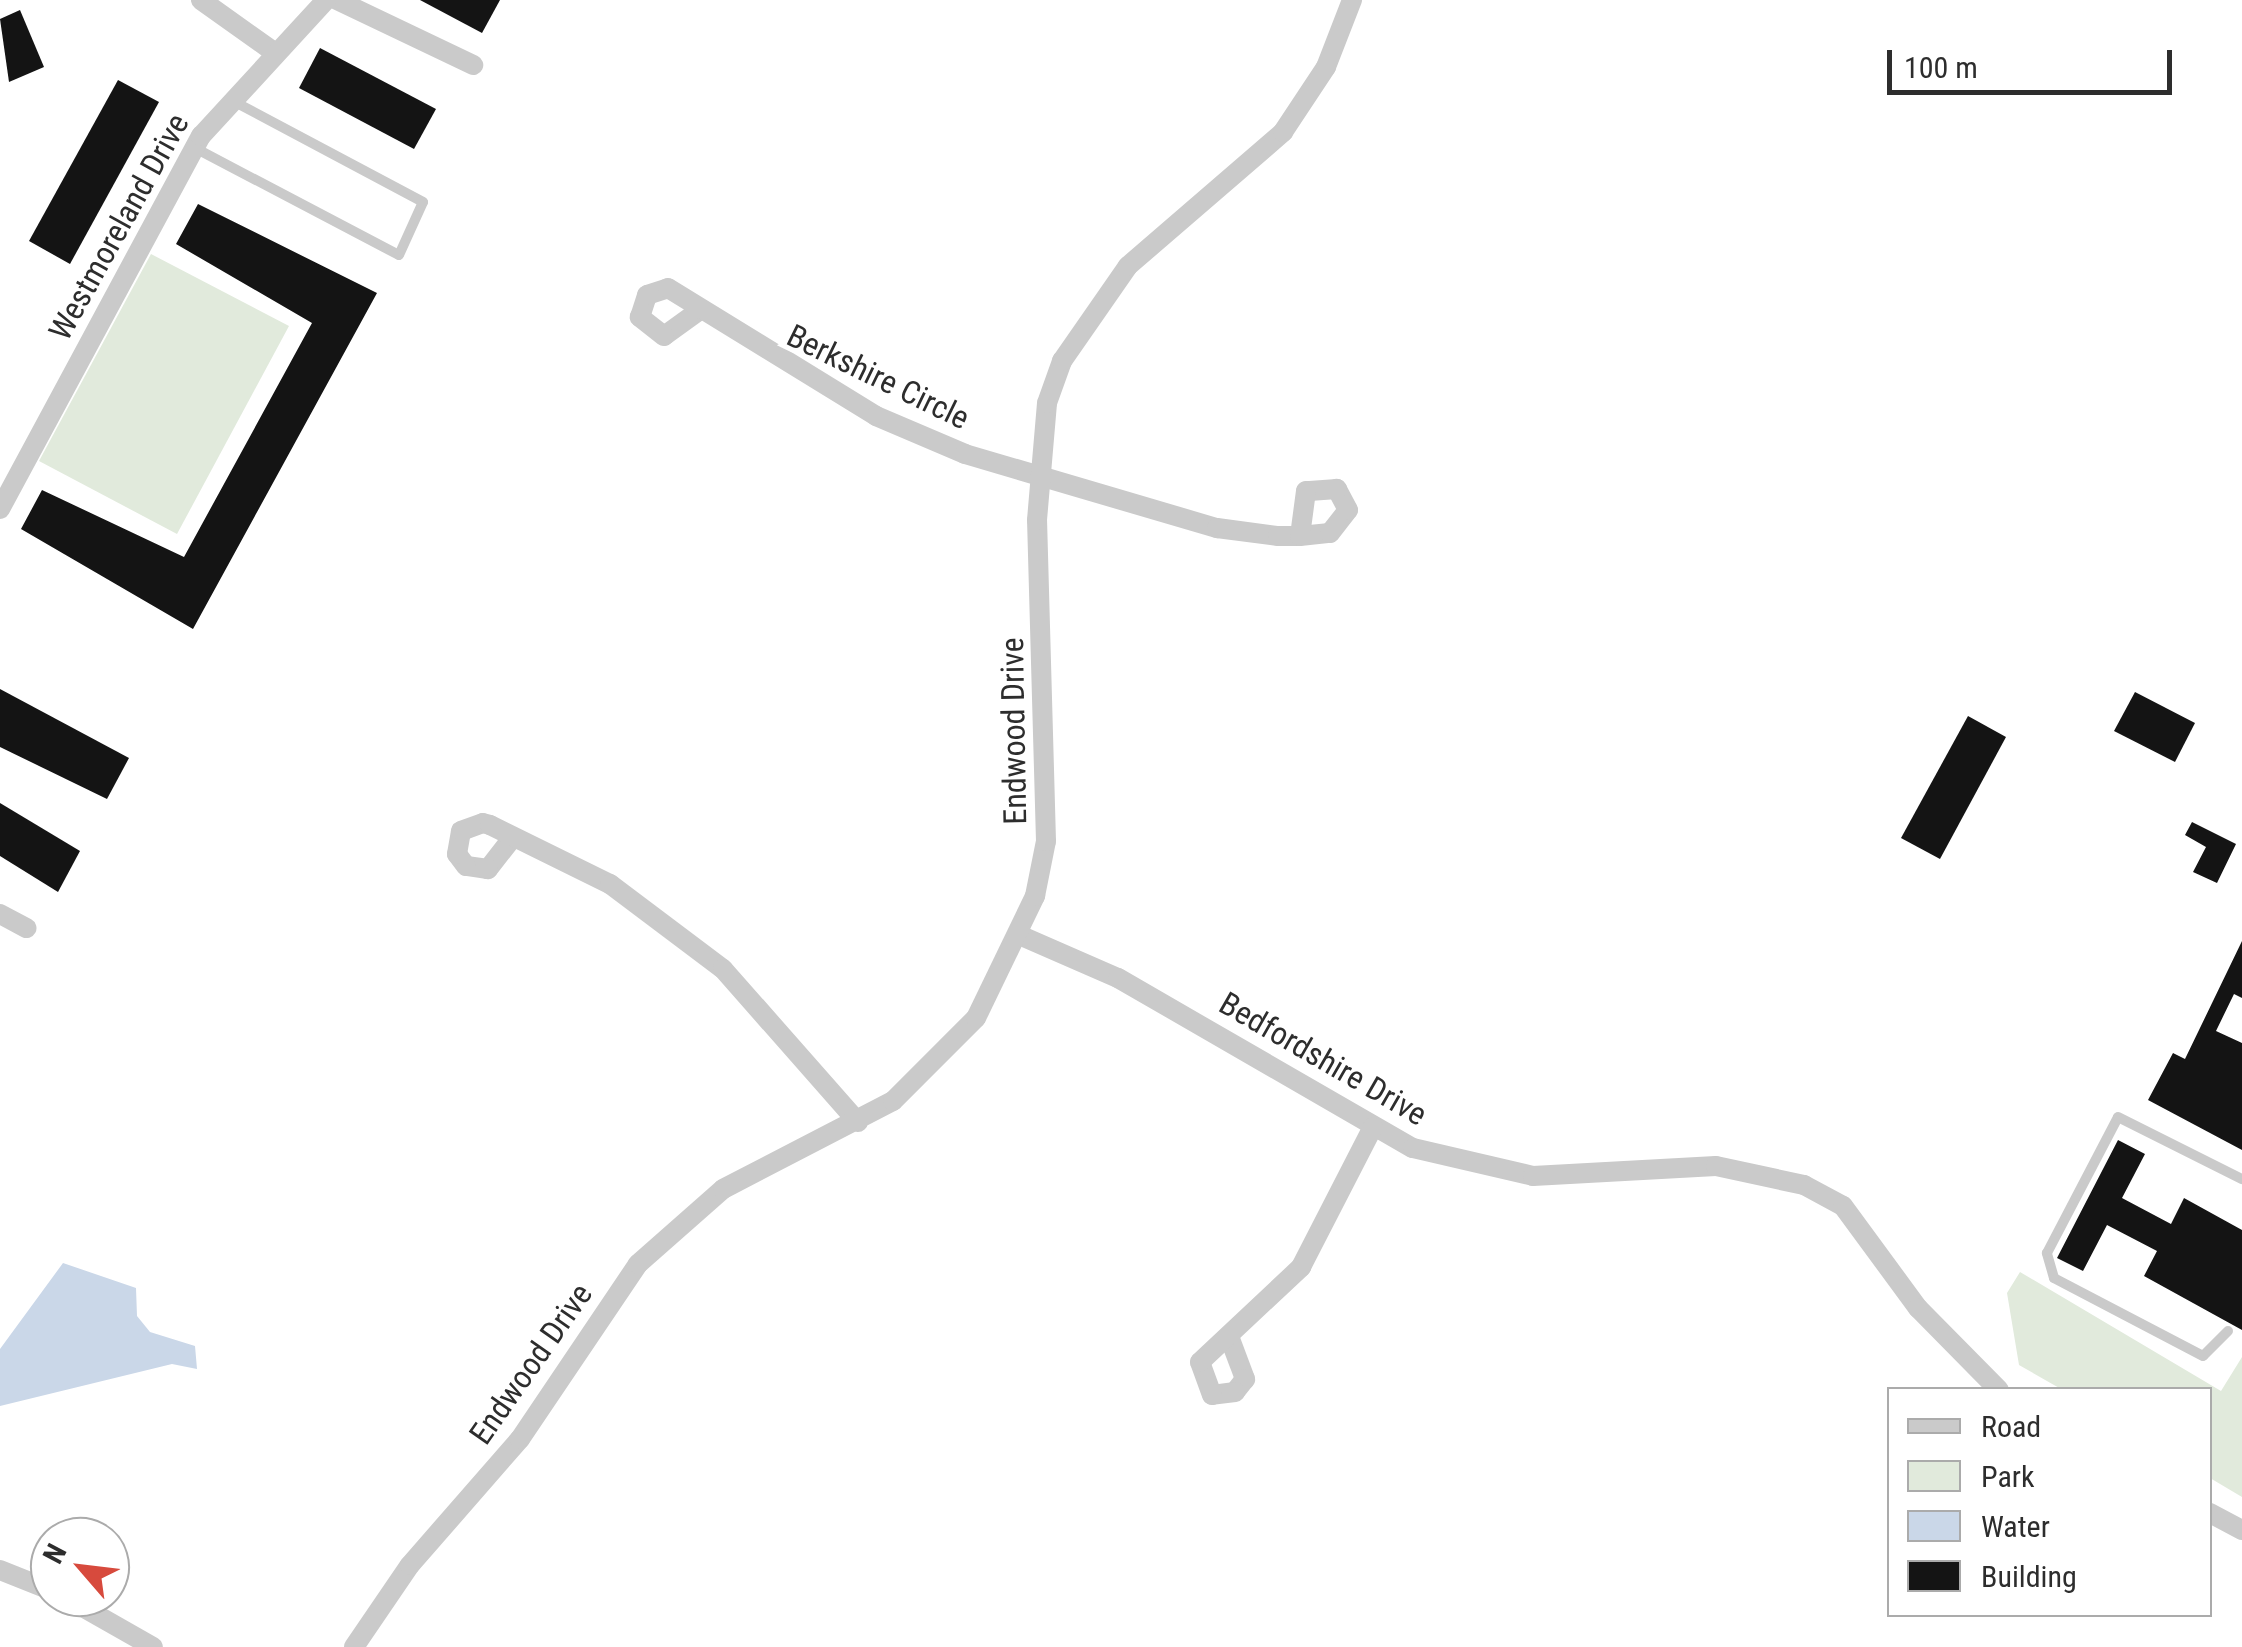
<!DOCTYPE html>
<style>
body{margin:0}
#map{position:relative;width:2242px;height:1647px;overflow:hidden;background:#fff;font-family:"Roboto Condensed",sans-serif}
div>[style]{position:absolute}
.green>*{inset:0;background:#e1eadc}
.water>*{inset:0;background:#cad7e8}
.building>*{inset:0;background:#141414}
.lane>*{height:10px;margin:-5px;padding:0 5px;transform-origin:5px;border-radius:5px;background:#cacaca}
.street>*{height:20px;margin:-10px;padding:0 10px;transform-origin:10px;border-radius:10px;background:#cacaca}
span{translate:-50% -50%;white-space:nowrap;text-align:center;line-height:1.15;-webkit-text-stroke:10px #fff;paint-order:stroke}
.street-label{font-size:32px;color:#2d2d2d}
.legend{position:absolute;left:1887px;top:1387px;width:325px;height:230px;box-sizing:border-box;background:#fff;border:2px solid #ababab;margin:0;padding:12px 18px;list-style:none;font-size:30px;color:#2d2d2d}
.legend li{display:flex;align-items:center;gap:20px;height:50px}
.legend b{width:50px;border:2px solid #ababab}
.north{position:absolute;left:30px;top:1517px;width:100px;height:100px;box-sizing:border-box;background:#fff;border:2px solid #ababab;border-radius:50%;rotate:298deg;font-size:28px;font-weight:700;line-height:40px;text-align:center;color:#2d2d2d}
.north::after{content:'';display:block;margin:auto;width:35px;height:45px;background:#d74a3d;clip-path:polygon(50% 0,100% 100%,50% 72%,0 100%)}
.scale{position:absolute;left:1887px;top:50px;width:285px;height:45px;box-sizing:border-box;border:5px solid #2d2d2d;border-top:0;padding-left:12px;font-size:30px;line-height:35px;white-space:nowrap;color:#2d2d2d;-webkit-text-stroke:8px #fff;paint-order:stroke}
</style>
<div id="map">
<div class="green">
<div style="clip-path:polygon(151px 254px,289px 326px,177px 534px,39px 461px)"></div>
<div style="clip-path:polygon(2020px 1272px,2221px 1391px,2242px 1357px,2242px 1497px,2210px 1478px,2210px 1390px,2061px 1389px,2019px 1365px,2007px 1293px)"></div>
</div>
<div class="water">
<div style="clip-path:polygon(63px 1263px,136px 1288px,137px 1316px,150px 1332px,195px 1346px,197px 1369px,172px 1364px,0 1406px,0 1349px)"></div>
</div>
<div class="building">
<div style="clip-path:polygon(420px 0,500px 0,482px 33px)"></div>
<div style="clip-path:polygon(20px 10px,44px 67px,9px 82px,0 19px)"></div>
<div style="clip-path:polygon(320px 48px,436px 109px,414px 149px,299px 88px)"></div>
<div style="clip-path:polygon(118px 80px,159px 102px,70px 264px,29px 241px)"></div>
<div style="clip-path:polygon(198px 204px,377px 293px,193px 629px,21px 529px,42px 490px,184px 557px,312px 323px,176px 244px)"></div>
<div style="clip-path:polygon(0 689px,129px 758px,107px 799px,0 747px)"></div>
<div style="clip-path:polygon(2135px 692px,2195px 723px,2175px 762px,2114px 731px)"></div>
<div style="clip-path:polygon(1968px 716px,2006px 737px,1940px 859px,1901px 838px)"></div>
<div style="clip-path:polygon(0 803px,80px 851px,58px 892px,0 856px)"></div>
<div style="clip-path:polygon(2192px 822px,2236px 844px,2217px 883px,2193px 872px,2206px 847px,2185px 835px)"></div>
<div style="clip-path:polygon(2242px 941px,2242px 998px,2234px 994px,2216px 1031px,2242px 1043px,2242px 1150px,2148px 1100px,2173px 1053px,2185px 1059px)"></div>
<div style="clip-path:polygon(2118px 1140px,2145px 1154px,2122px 1198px,2171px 1224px,2184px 1198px,2242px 1230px,2242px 1330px,2144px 1276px,2157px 1251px,2107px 1225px,2083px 1271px,2057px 1258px)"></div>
</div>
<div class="lane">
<div style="left:195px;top:148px;width:230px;rotate:27.7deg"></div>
<div style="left:399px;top:255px;width:58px;rotate:-65.6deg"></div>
<div style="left:423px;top:202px;width:215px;rotate:-152deg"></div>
<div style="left:2228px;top:1331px;width:35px;rotate:135deg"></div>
<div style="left:2203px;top:1356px;width:168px;rotate:-152.4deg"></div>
<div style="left:2054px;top:1278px;width:26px;rotate:-106deg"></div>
<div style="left:2047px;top:1253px;width:153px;rotate:-62.4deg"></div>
<div style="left:2118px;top:1117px;width:139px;rotate:26.6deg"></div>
</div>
<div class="street">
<div style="left:201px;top:0;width:90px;rotate:35.5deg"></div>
<div style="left:337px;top:0;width:151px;rotate:25.5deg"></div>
<div style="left:700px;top:310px;width:44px;rotate:144.2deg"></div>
<div style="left:664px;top:336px;width:31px;rotate:-142deg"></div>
<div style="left:640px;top:317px;width:23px;rotate:-72deg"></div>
<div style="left:647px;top:295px;width:22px;rotate:-18deg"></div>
<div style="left:668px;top:288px;width:244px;rotate:31.6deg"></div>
<div style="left:876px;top:416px;width:97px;rotate:23.1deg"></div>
<div style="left:965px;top:454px;width:263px;rotate:16.4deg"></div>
<div style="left:1217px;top:528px;width:62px;rotate:7.5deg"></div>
<div style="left:1278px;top:536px;width:22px"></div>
<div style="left:1300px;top:536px;width:30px;rotate:-6deg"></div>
<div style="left:1330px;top:533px;width:29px;rotate:-52deg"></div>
<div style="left:1348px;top:510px;width:24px;rotate:-118deg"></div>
<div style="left:1337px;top:489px;width:31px;rotate:176deg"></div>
<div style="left:1306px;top:491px;width:45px;rotate:97.6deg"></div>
<div style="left:0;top:509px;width:424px;rotate:-61.7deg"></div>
<div style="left:201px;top:136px;width:185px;rotate:-47.4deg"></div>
<div style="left:513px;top:837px;width:41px;rotate:128deg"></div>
<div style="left:488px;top:869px;width:22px;rotate:-172deg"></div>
<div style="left:466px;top:866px;width:15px;rotate:-127deg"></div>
<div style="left:457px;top:854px;width:23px;rotate:-80deg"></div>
<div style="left:461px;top:831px;width:23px;rotate:-20deg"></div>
<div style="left:483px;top:823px;width:7px;rotate:16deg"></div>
<div style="left:490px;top:825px;width:134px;rotate:26.2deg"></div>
<div style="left:610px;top:884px;width:141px;rotate:37deg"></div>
<div style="left:723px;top:969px;width:204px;rotate:48.6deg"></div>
<div style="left:0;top:914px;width:30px;rotate:28deg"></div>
<div style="left:1019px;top:935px;width:108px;rotate:23.5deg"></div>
<div style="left:1118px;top:978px;width:340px;rotate:30deg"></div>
<div style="left:1413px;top:1148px;width:123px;rotate:13.1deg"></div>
<div style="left:1533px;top:1176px;width:183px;rotate:-3.1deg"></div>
<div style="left:1716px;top:1166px;width:90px;rotate:12.2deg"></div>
<div style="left:1804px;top:1185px;width:44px;rotate:28.3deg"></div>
<div style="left:1843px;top:1206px;width:127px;rotate:53.7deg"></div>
<div style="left:1918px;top:1308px;width:115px;rotate:45.4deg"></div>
<div style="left:1230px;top:1339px;width:43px;rotate:69.4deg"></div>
<div style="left:1245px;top:1379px;width:16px;rotate:128deg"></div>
<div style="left:1235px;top:1392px;width:23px;rotate:173deg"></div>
<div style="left:1212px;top:1395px;width:35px;rotate:-110deg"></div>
<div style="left:1200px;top:1362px;width:139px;rotate:-43.2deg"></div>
<div style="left:1301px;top:1267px;width:157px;rotate:-62.8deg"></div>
<div style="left:2210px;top:1513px;width:36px;rotate:28deg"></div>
<div style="left:0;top:1570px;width:54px;rotate:21.8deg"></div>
<div style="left:65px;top:1597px;width:101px;rotate:29.6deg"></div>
<div style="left:354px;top:1647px;width:99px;rotate:-55.7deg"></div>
<div style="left:410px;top:1565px;width:167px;rotate:-48.9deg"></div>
<div style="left:520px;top:1439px;width:211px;rotate:-56deg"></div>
<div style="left:638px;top:1264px;width:113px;rotate:-41.4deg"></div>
<div style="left:723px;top:1189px;width:191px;rotate:-27.4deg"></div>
<div style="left:893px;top:1101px;width:117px;rotate:-45deg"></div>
<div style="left:976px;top:1018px;width:136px;rotate:-64.2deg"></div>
<div style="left:1035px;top:896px;width:56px;rotate:-78.7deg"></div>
<div style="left:1046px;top:841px;width:321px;rotate:-91.6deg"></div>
<div style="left:1037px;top:520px;width:117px;rotate:-85.1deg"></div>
<div style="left:1047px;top:403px;width:45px;rotate:-70.3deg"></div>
<div style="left:1062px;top:361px;width:116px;rotate:-55.2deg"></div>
<div style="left:1128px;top:266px;width:205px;rotate:-40.8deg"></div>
<div style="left:1283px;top:132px;width:78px;rotate:-56.5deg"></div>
<div style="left:1326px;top:67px;width:72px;rotate:-68.8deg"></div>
</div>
<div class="street-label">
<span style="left:119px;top:227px;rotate:-61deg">Westmoreland Drive</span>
<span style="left:878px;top:377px;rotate:26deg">Berkshire Circle</span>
<span style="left:1014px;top:731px;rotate:-91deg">Endwood Drive</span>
<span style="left:1323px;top:1059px;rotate:30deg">Bedfordshire Drive</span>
<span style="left:531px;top:1364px;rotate:-55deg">Endwood Drive</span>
</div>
<ul class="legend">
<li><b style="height:12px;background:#cacaca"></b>Road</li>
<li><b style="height:28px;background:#e1eadc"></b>Park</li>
<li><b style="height:28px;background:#cad7e8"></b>Water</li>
<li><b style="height:28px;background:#141414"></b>Building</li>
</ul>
<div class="north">N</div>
<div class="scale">100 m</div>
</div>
